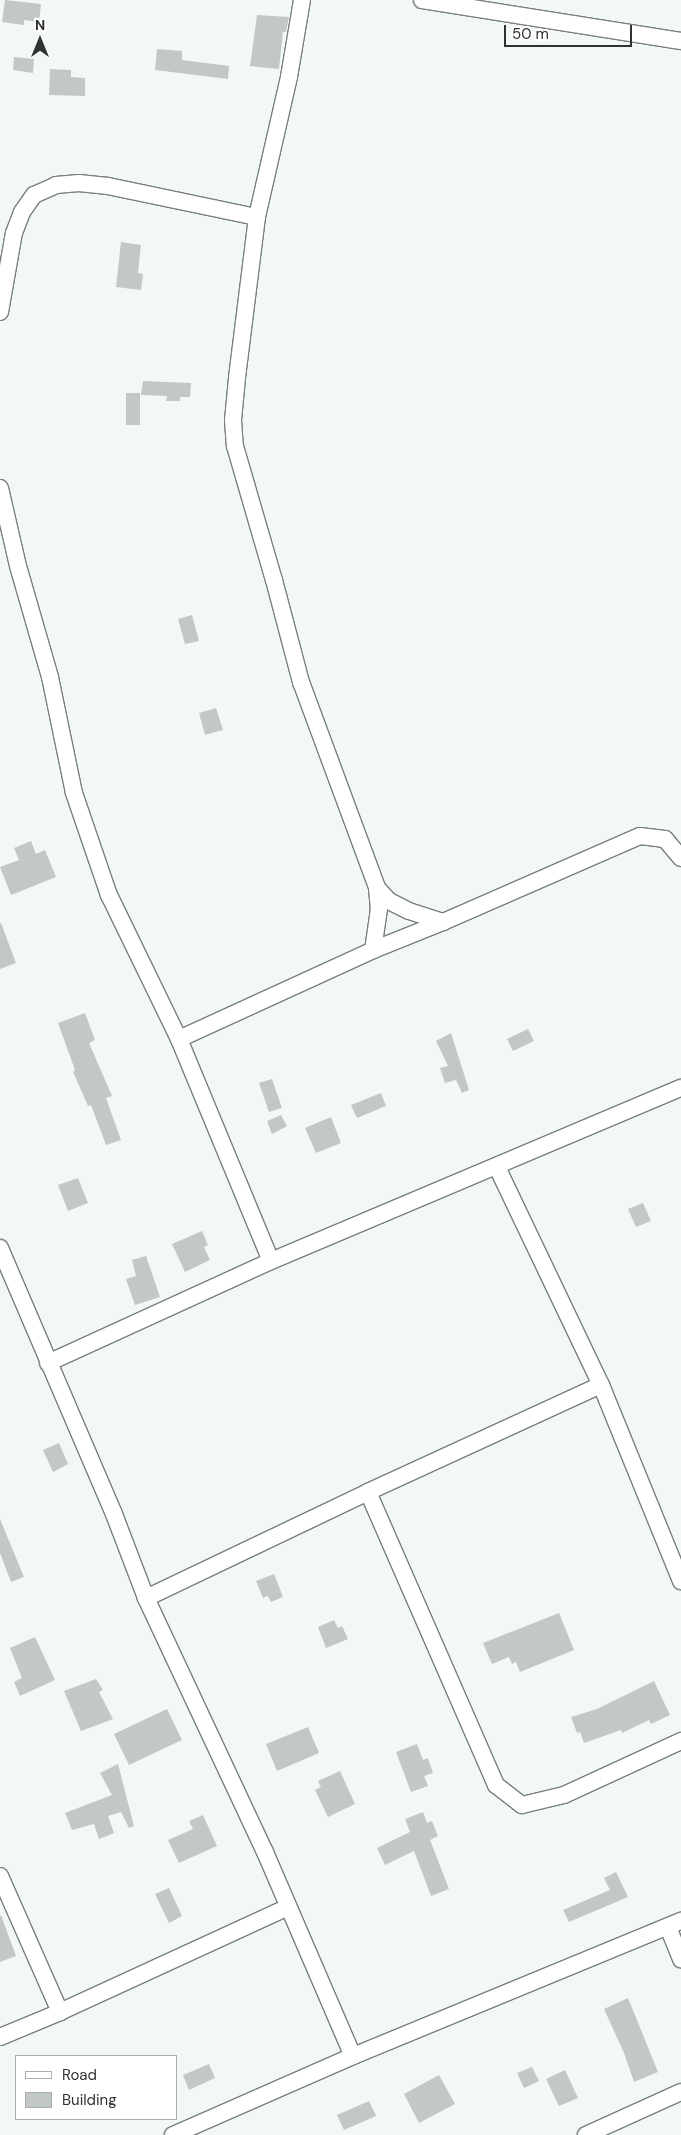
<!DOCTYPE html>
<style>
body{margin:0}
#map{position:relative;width:681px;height:2135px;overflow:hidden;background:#f2f9f5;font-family:"DM Sans",sans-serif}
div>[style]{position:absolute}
.building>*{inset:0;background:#c2c9c5}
.roads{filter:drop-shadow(1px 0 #79807c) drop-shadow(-1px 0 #79807c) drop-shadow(0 1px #79807c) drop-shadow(0 -1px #79807c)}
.street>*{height:16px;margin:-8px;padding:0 8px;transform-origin:8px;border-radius:8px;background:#fff}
span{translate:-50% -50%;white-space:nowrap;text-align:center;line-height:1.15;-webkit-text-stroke:4px #fff;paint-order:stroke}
.legend{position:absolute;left:15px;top:2055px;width:162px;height:65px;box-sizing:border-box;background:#fff;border:1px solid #acadad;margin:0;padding:6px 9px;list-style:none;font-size:15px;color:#2f3231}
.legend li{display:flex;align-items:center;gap:10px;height:25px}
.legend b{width:25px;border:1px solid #acadad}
.north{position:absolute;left:15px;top:15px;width:50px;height:50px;-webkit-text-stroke:4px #fff;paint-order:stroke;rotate:0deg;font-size:14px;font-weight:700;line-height:20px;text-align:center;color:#2f3231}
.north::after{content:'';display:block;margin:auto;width:18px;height:22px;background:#2f3231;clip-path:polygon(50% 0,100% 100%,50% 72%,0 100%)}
.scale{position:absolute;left:504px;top:25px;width:128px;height:22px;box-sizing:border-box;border:2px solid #2f3231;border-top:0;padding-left:6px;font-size:15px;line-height:18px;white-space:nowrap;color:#2f3231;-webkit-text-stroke:4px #fff;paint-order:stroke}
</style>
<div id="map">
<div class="building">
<div style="clip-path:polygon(5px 0,41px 4px,39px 22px,24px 20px,24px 25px,2px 22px)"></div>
<div style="clip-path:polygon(257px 15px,289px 17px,286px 32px,283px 32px,279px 69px,250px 66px)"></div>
<div style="clip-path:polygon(157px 49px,182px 51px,182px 60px,229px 66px,228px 79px,155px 70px)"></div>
<div style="clip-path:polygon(14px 57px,34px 59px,33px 73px,13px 70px)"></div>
<div style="clip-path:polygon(50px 69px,71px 70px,71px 77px,85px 78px,85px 96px,49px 95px)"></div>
<div style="clip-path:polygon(121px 242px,141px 245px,138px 273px,143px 274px,141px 290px,116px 287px)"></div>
<div style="clip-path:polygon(143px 381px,191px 383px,190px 397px,180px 397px,180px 401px,166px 401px,167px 396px,141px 395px)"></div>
<div style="clip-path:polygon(126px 393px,140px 393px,140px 425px,126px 425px)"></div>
<div style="clip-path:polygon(192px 615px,199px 641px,185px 644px,178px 619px)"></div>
<div style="clip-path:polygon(216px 708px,223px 730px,205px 735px,199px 713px)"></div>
<div style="clip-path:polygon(31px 841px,36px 854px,45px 850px,56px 877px,11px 895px,0 867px,19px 860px,14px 848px)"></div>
<div style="clip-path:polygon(1px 923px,16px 963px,0 969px,0 924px)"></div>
<div style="clip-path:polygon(85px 1013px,95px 1040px,89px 1043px,112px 1096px,106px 1098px,121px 1140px,106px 1145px,91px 1105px,88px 1106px,73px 1072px,75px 1070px,58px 1023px)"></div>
<div style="clip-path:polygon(528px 1029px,534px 1041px,513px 1051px,507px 1039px)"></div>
<div style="clip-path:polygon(451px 1033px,469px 1090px,462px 1093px,456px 1080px,445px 1083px,440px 1068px,448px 1066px,436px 1041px)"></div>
<div style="clip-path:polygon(272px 1079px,282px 1108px,269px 1112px,259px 1083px)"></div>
<div style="clip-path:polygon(381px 1093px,386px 1106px,357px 1118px,351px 1105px)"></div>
<div style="clip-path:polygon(281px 1115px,287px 1126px,272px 1134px,267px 1121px)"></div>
<div style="clip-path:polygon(331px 1117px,341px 1143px,316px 1153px,305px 1128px)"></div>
<div style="clip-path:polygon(78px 1178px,88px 1203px,68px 1211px,58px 1185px)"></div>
<div style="clip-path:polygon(643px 1203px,651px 1221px,636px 1227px,628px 1209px)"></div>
<div style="clip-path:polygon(202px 1231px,208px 1245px,204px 1247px,210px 1260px,185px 1272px,172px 1244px)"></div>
<div style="clip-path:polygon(146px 1256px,160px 1297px,135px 1305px,126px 1279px,136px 1276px,132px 1260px)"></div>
<div style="clip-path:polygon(59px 1443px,68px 1464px,53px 1472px,43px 1450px)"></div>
<div style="clip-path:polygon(0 1519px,24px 1577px,11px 1582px,0 1553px)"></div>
<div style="clip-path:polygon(274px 1574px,283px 1597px,271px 1602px,268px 1596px,263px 1598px,256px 1581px)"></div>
<div style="clip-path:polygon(559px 1613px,574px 1650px,520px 1672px,516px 1662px,512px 1664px,509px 1657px,492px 1664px,483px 1643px)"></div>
<div style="clip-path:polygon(334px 1620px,338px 1628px,342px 1626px,348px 1639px,326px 1648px,318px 1627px)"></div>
<div style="clip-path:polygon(35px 1637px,55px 1680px,20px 1696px,14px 1682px,22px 1678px,10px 1648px)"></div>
<div style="clip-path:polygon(96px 1679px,103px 1690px,99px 1692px,113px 1719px,81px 1731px,64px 1691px)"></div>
<div style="clip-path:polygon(654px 1681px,670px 1715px,651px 1724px,649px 1720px,622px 1733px,621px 1730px,584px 1743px,580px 1732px,577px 1733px,571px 1717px,597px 1709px)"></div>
<div style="clip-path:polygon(167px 1709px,182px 1740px,129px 1765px,114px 1734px)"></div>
<div style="clip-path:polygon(308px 1727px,319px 1753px,277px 1771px,266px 1744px)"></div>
<div style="clip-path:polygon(417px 1744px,423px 1760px,428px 1758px,433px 1773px,424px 1776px,428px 1786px,411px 1792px,396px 1752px)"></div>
<div style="clip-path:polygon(118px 1764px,134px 1826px,129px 1828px,121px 1812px,108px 1816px,114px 1833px,99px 1839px,94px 1824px,72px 1830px,65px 1813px,112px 1795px,100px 1773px)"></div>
<div style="clip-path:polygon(340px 1771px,355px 1804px,328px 1817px,315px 1790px,321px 1787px,318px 1781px)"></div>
<div style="clip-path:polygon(423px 1812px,427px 1823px,432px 1821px,438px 1836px,430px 1840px,449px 1889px,431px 1896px,414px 1851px,385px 1865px,377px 1848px,410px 1832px,405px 1819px)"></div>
<div style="clip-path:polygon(203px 1815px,217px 1846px,179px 1863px,168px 1840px,193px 1829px,189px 1821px)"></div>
<div style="clip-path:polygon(616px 1872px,628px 1897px,569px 1922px,563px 1910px,610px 1890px,604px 1878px)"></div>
<div style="clip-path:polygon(169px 1888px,182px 1916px,169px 1923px,155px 1894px)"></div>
<div style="clip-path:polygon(1px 1915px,16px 1956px,0 1962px,0 1916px)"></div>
<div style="clip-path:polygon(628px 1998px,658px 2072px,634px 2082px,624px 2053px,604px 2009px)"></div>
<div style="clip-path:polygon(209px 2064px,215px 2078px,189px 2090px,183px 2075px)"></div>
<div style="clip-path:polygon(532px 2067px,539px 2081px,524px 2088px,517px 2073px)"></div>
<div style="clip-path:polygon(565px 2070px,578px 2098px,559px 2106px,546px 2079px)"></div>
<div style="clip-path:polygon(439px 2075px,455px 2104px,419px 2123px,404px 2094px)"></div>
<div style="clip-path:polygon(369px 2101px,376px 2116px,344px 2130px,337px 2115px)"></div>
</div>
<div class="roads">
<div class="street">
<div style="left:302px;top:0;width:78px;rotate:99.6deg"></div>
<div style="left:289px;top:77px;width:144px;rotate:102.9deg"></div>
<div style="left:257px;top:217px;width:162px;rotate:97.1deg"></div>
<div style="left:237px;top:378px;width:42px;rotate:95.4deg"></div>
<div style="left:233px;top:420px;width:26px;rotate:86deg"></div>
<div style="left:235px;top:446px;width:140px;rotate:73.8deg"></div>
<div style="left:274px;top:580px;width:106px;rotate:75.2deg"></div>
<div style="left:301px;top:682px;width:220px;rotate:69.7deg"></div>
<div style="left:377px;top:888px;width:21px;rotate:85deg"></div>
<div style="left:379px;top:909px;width:41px;rotate:98.3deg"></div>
<div style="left:422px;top:0;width:262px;rotate:9deg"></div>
<div style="left:0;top:312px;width:80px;rotate:-80deg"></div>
<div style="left:14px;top:233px;width:22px;rotate:-69deg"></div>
<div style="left:22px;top:212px;width:21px;rotate:-55deg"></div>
<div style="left:34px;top:195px;width:24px;rotate:-24deg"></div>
<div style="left:56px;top:185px;width:23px;rotate:-5deg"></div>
<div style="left:79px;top:183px;width:29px;rotate:6deg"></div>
<div style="left:108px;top:186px;width:152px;rotate:11.8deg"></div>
<div style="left:0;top:488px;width:80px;rotate:77deg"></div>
<div style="left:18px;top:566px;width:116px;rotate:73.9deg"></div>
<div style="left:50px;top:677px;width:118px;rotate:78.3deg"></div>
<div style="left:74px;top:793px;width:108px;rotate:71.1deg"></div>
<div style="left:109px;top:895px;width:160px;rotate:64.1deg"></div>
<div style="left:179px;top:1039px;width:240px;rotate:67.5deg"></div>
<div style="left:377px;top:888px;width:18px;rotate:47deg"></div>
<div style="left:389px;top:901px;width:22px;rotate:27deg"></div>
<div style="left:409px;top:911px;width:36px;rotate:18deg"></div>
<div style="left:179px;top:1039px;width:213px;rotate:-24.6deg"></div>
<div style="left:373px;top:950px;width:75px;rotate:-21.8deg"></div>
<div style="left:443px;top:922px;width:215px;rotate:-23.6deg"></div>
<div style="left:640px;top:836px;width:25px;rotate:7deg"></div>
<div style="left:665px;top:839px;width:25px;rotate:50deg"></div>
<div style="left:497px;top:1167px;width:242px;rotate:64.5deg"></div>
<div style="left:601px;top:1385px;width:212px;rotate:67.8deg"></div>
<div style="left:0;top:1248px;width:289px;rotate:66.8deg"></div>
<div style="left:114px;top:1514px;width:90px;rotate:69.1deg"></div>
<div style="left:146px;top:1598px;width:280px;rotate:64.9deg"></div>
<div style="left:265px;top:1852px;width:222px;rotate:66.7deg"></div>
<div style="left:48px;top:1363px;width:245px;rotate:-24.6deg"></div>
<div style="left:271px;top:1261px;width:445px;rotate:-22.9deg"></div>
<div style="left:368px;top:1492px;width:320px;rotate:66.4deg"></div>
<div style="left:496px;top:1785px;width:33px;rotate:38deg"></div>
<div style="left:522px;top:1805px;width:43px;rotate:-13.4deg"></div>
<div style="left:564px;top:1795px;width:129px;rotate:-24.8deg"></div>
<div style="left:146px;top:1598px;width:246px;rotate:-25.5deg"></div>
<div style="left:368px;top:1492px;width:256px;rotate:-24.7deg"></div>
<div style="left:0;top:1876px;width:149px;rotate:66.2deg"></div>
<div style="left:668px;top:1927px;width:35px;rotate:68deg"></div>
<div style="left:0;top:2037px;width:65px;rotate:-22.6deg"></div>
<div style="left:60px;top:2012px;width:251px;rotate:-24.7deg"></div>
<div style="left:173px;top:2135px;width:197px;rotate:-23.7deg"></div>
<div style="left:353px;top:2056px;width:355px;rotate:-22.4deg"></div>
<div style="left:586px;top:2135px;width:104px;rotate:-24.4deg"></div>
</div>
</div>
<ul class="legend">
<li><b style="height:6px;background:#fff"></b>Road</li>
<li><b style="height:14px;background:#c2c9c5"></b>Building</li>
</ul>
<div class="north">N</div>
<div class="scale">50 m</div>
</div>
